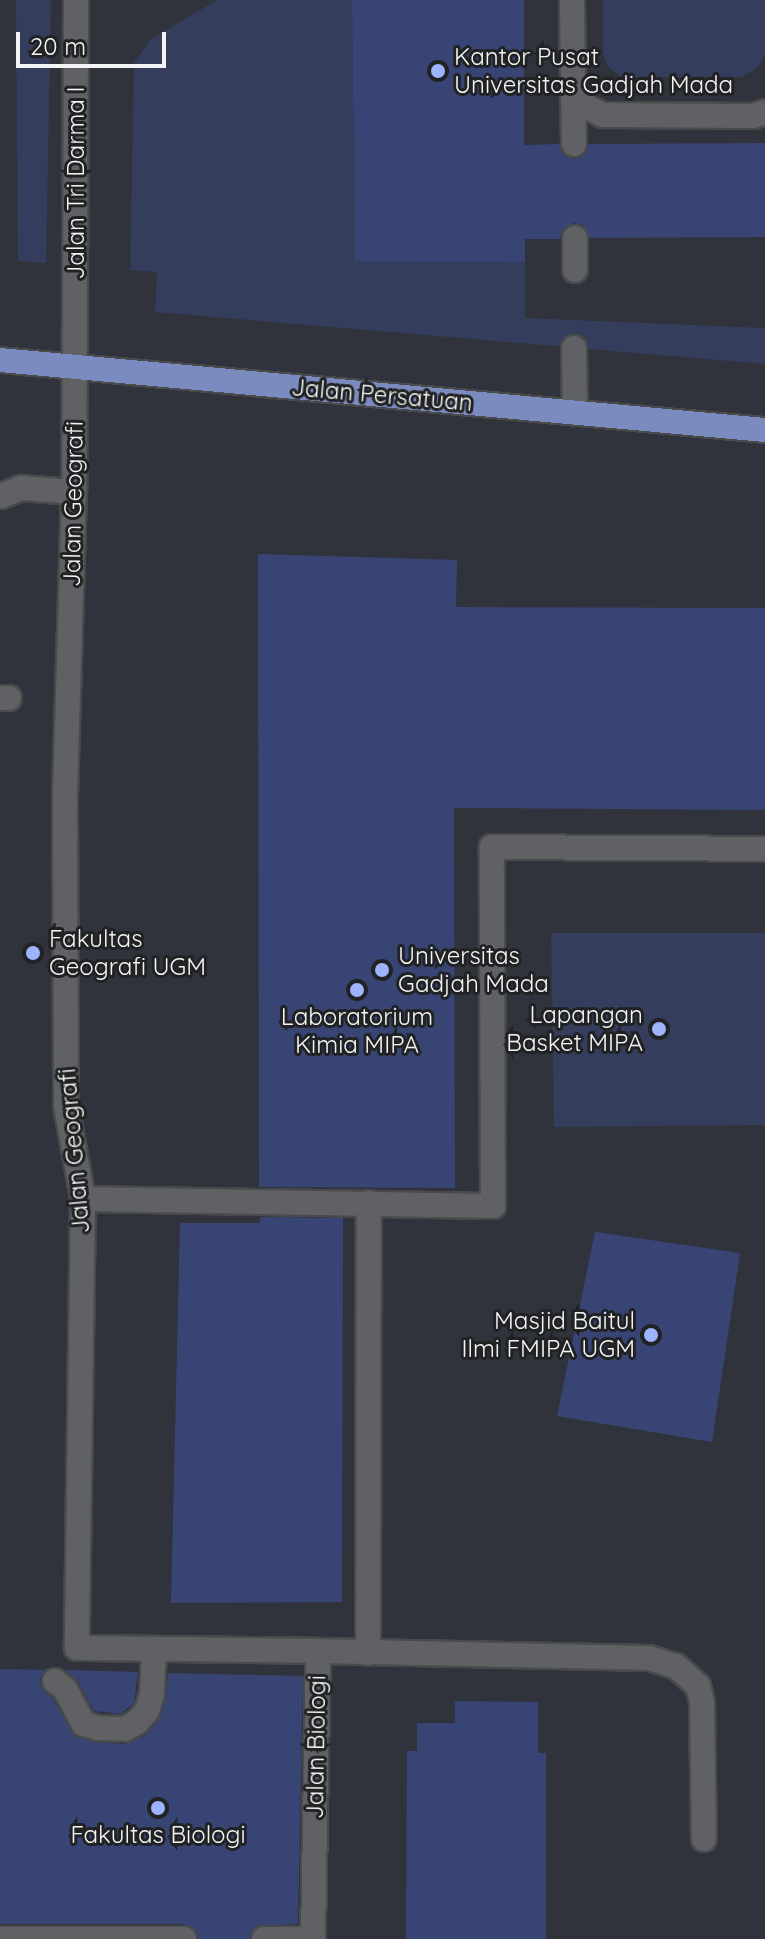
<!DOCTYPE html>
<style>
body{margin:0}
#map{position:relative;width:765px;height:1939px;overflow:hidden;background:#2a2b2e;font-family:Quicksand,sans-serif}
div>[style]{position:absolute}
.built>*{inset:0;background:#30333b}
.green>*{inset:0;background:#343d5c}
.building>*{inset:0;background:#384574}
.roads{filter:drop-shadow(2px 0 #494a4c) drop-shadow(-2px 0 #494a4c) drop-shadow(0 2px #494a4c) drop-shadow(0 -2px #494a4c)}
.lane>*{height:24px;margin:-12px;padding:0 12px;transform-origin:12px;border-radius:12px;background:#606164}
.primary>*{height:24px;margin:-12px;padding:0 12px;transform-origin:12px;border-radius:12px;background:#7c8bbf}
.dots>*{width:22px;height:22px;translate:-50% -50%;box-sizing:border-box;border:4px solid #212224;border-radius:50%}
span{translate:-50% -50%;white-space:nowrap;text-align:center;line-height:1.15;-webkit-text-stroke:6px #212224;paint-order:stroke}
.poi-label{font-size:24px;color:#f3f4f5}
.left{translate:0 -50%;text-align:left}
.right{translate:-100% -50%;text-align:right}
.street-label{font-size:24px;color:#f3f4f5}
.scale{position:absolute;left:16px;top:32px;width:150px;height:36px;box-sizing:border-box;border:4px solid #f3f4f5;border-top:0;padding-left:10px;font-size:24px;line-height:28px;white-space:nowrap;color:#f3f4f5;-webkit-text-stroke:6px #212224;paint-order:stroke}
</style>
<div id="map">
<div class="built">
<div style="clip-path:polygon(0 0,765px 0,765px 1939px,0 1939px)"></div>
</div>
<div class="green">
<div style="clip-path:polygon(16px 0,51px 0,46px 263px,18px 261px)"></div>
<div style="clip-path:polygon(217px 0,352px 0,355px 260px,525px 262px,525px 318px,765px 328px,765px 364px,155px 312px,157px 272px,130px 270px,134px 63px,150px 40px)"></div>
<div style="clip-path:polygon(603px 0,765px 0,765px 54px,756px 69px,741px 77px,622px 77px,609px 68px,603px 55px)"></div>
<div style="clip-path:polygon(551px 933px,765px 933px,765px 1125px,554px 1127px)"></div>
</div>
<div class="building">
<div style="clip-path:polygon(352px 0,524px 0,524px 145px,559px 144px,562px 152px,573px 159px,582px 156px,589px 144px,765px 143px,765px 237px,590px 238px,583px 225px,574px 223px,562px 230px,560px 239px,525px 239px,525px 262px,355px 261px)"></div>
<div style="clip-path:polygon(258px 554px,457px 560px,456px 607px,765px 608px,765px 810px,454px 808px,455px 1188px,259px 1187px)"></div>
<div style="clip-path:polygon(260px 1217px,343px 1218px,342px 1602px,171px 1603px,180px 1223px,260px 1223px)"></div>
<div style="clip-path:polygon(595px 1232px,740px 1253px,712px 1442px,557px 1416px)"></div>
<div style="clip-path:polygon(0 1669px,45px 1670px,40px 1678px,41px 1687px,53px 1699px,74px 1735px,94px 1742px,124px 1744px,145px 1735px,158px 1721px,166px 1698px,168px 1673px,303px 1676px,298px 1924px,257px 1926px,249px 1939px,199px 1939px,197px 1931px,184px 1924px,0 1924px)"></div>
<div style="clip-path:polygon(66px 1670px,138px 1672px,134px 1703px,121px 1714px,94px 1711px,78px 1681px)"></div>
<div style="clip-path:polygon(455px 1701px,538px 1702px,538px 1753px,546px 1753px,546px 1939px,406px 1939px,407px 1751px,417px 1751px,417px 1723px,455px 1723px)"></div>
</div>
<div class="roads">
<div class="lane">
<div style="left:76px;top:0;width:492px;rotate:90.2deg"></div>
<div style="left:74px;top:492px;width:308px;rotate:91.7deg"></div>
<div style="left:65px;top:800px;width:306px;rotate:89.8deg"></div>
<div style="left:66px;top:1106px;width:95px;rotate:79.6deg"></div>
<div style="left:83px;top:1199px;width:449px;rotate:90.8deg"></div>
<div style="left:77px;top:1648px;width:241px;rotate:0.7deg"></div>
<div style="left:318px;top:1651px;width:288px;rotate:91deg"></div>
<div style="left:572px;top:0;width:79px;rotate:89.3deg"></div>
<div style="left:573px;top:79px;width:15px;rotate:79deg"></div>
<div style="left:576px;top:94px;width:17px;rotate:50deg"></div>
<div style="left:587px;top:107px;width:18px;rotate:27deg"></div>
<div style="left:603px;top:115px;width:150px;rotate:0.4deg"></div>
<div style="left:753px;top:116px;width:13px;rotate:-18deg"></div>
<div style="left:573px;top:87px;width:57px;rotate:89deg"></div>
<div style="left:575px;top:238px;width:32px;rotate:90deg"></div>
<div style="left:574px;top:348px;width:65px;rotate:89.1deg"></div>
<div style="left:1px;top:496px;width:22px;rotate:-22deg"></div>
<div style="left:21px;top:488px;width:53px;rotate:4.3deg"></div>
<div style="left:0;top:698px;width:9px"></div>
<div style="left:83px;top:1199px;width:410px;rotate:1deg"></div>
<div style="left:493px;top:1206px;width:359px;rotate:-90.2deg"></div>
<div style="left:492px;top:847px;width:273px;rotate:0.4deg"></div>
<div style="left:318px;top:1651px;width:331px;rotate:1.2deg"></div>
<div style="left:649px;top:1658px;width:28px;rotate:17deg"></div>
<div style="left:676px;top:1666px;width:30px;rotate:42deg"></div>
<div style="left:698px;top:1686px;width:16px;rotate:76deg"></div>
<div style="left:702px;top:1702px;width:137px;rotate:89.2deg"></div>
<div style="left:368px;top:1653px;width:450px;rotate:-89.9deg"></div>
<div style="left:55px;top:1681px;width:13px;rotate:39deg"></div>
<div style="left:65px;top:1689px;width:40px;rotate:62deg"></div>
<div style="left:84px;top:1724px;width:15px;rotate:16deg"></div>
<div style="left:98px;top:1728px;width:27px;rotate:2deg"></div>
<div style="left:125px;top:1729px;width:14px;rotate:-30deg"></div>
<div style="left:137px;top:1722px;width:15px;rotate:-48deg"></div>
<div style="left:147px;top:1711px;width:18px;rotate:-74deg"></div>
<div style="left:152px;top:1694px;width:45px;rotate:-87.5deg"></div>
<div style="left:0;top:1939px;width:184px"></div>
<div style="left:264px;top:1939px;width:49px"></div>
</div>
<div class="primary">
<div style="left:0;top:360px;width:768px;rotate:5.23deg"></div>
</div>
</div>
<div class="dots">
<div style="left:438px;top:71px;background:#9db4fd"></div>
<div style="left:33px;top:953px;background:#9db4fd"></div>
<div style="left:382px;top:970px;background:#9db4fd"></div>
<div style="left:357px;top:990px;background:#9db4fd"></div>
<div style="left:659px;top:1029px;background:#9db4fd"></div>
<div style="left:651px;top:1335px;background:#9db4fd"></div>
<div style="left:158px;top:1808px;background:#9db4fd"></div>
</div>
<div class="poi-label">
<span class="left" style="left:454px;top:71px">Kantor Pusat<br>Universitas Gadjah Mada</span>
<span class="left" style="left:49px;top:953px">Fakultas<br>Geografi UGM</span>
<span class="left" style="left:398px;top:970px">Universitas<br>Gadjah Mada</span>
<span class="right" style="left:643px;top:1029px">Lapangan<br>Basket MIPA</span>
<span style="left:357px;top:1031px">Laboratorium<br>Kimia MIPA</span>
<span class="right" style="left:635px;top:1335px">Masjid Baitul<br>Ilmi FMIPA UGM</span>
<span style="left:158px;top:1835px">Fakultas Biologi</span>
</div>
<div class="street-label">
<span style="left:76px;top:183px;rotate:-90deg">Jalan Tri Darma I</span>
<span style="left:382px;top:395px;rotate:5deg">Jalan Persatuan</span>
<span style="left:73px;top:504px;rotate:-89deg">Jalan Geografi</span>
<span style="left:74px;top:1151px;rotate:-95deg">Jalan Geografi</span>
<span style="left:316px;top:1747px;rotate:-89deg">Jalan Biologi</span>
</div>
<div class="scale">20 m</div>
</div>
